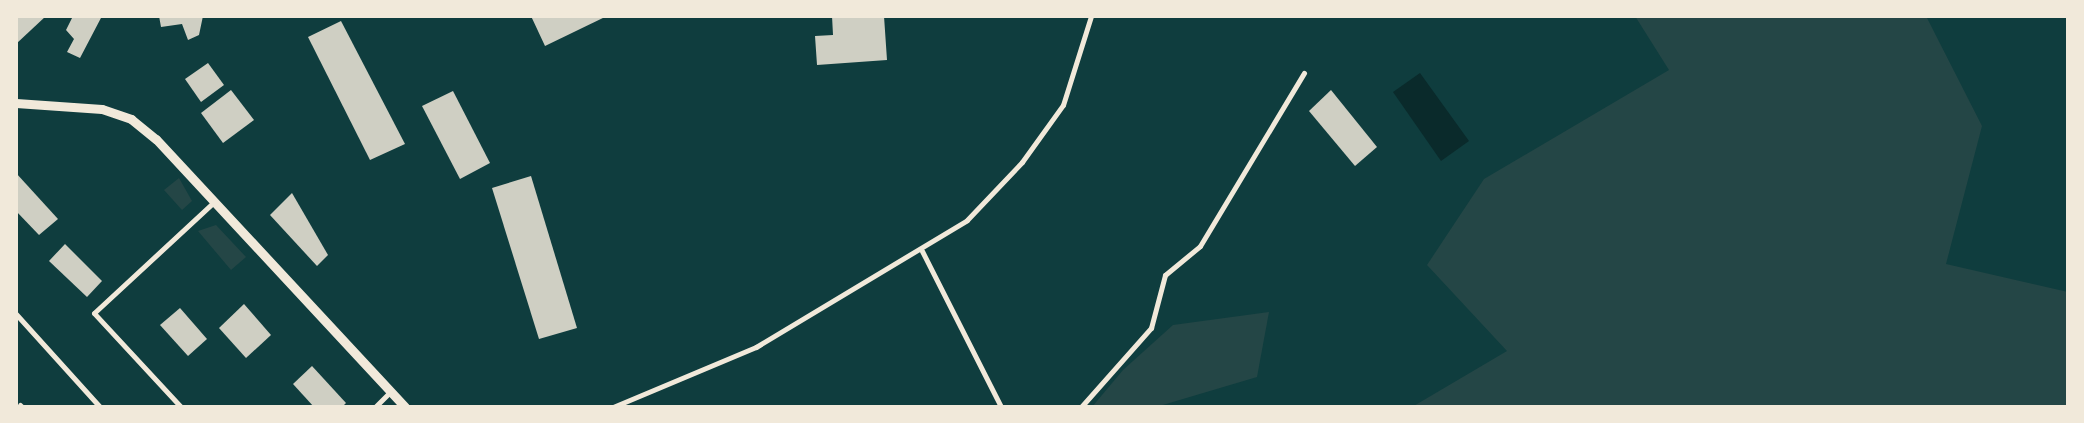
<!DOCTYPE html>
<style>
body{margin:0}
#map{position:relative;width:2084px;height:423px;overflow:hidden;background:#0f3d3e;font-family:Rubik,sans-serif}
div>[style]{position:absolute}
.green>*{inset:0;background:#244646}
.water>*{inset:0;background:#0a2a2b}
.building>*{inset:0;background:#cfcfc3}
.minor>*{height:5px;margin:-2.5px;padding:0 2.5px;transform-origin:2.5px;border-radius:2.5px;background:#f1e9da}
.tertiary>*{height:9px;margin:-4.5px;padding:0 4.5px;transform-origin:4.5px;border-radius:4.5px;background:#f1e9da}
span{translate:-50% -50%;white-space:nowrap;text-align:center;line-height:1.15;-webkit-text-stroke:4.5px #f1e9da;paint-order:stroke}
.frame{position:absolute;inset:0;border:18px solid #f1e9da;pointer-events:none}
</style>
<div id="map">
<div class="green">
<div style="clip-path:polygon(1635px 16px,1926px 16px,1982px 126px,1946px 264px,2068px 292px,2068px 407px,1412px 407px,1507px 351px,1427px 265px,1484px 179px,1669px 70px)"></div>
<div style="clip-path:polygon(179px 178px,192px 201px,182px 210px,164px 190px)"></div>
<div style="clip-path:polygon(216px 225px,246px 257px,231px 270px,198px 231px)"></div>
<div style="clip-path:polygon(1269px 312px,1257px 377px,1156px 407px,1092px 407px,1123px 370px,1173px 325px)"></div>
</div>
<div class="water">
<div style="clip-path:polygon(1420px 73px,1469px 141px,1441px 161px,1393px 92px)"></div>
</div>
<div class="building">
<div style="clip-path:polygon(16px 16px,46px 16px,16px 44px)"></div>
<div style="clip-path:polygon(73px 16px,102px 16px,80px 58px,67px 52px,74px 39px,66px 30px)"></div>
<div style="clip-path:polygon(159px 16px,203px 16px,199px 35px,188px 40px,182px 24px,161px 27px)"></div>
<div style="clip-path:polygon(531px 16px,607px 16px,545px 46px)"></div>
<div style="clip-path:polygon(832px 16px,884px 16px,887px 60px,817px 65px,815px 36px,833px 35px)"></div>
<div style="clip-path:polygon(341px 21px,405px 144px,370px 160px,308px 37px)"></div>
<div style="clip-path:polygon(208px 63px,224px 85px,201px 102px,185px 79px)"></div>
<div style="clip-path:polygon(231px 90px,254px 120px,223px 143px,201px 113px)"></div>
<div style="clip-path:polygon(1331px 90px,1377px 147px,1355px 166px,1309px 111px)"></div>
<div style="clip-path:polygon(453px 91px,490px 163px,460px 179px,422px 106px)"></div>
<div style="clip-path:polygon(16px 173px,58px 219px,39px 235px,16px 211px)"></div>
<div style="clip-path:polygon(531px 176px,577px 328px,539px 339px,492px 188px)"></div>
<div style="clip-path:polygon(292px 193px,328px 255px,317px 266px,270px 215px)"></div>
<div style="clip-path:polygon(65px 244px,102px 281px,87px 297px,49px 261px)"></div>
<div style="clip-path:polygon(244px 304px,271px 335px,246px 358px,219px 328px)"></div>
<div style="clip-path:polygon(180px 308px,207px 339px,188px 356px,160px 325px)"></div>
<div style="clip-path:polygon(312px 366px,346px 403px,342px 407px,314px 407px,293px 384px)"></div>
</div>
<div class="minor">
<div style="left:922px;top:251px;width:175px;rotate:63.1deg"></div>
<div style="left:16px;top:314px;width:125px;rotate:47.9deg"></div>
<div style="left:20px;top:405px;width:3px;rotate:45deg"></div>
<div style="left:181px;top:407px;width:128px;rotate:-132.8deg"></div>
<div style="left:94px;top:313px;width:165px;rotate:-42.8deg"></div>
<div style="left:375px;top:407px;width:23px;rotate:-45deg"></div>
<div style="left:613px;top:407px;width:155px;rotate:-22.8deg"></div>
<div style="left:756px;top:347px;width:246px;rotate:-31deg"></div>
<div style="left:967px;top:220px;width:80px;rotate:-46.5deg"></div>
<div style="left:1022px;top:162px;width:70px;rotate:-54.3deg"></div>
<div style="left:1063px;top:105px;width:93px;rotate:-72.5deg"></div>
<div style="left:1081px;top:407px;width:106px;rotate:-48.5deg"></div>
<div style="left:1151px;top:328px;width:55px;rotate:-75.2deg"></div>
<div style="left:1165px;top:275px;width:45px;rotate:-39.6deg"></div>
<div style="left:1200px;top:246px;width:202px;rotate:-59deg"></div>
</div>
<div class="tertiary">
<div style="left:16px;top:103px;width:86px;rotate:4deg"></div>
<div style="left:102px;top:109px;width:31px;rotate:19deg"></div>
<div style="left:131px;top:119px;width:32px;rotate:39deg"></div>
<div style="left:156px;top:139px;width:366px;rotate:47.1deg"></div>
</div>
<div class="frame"></div>
</div>
